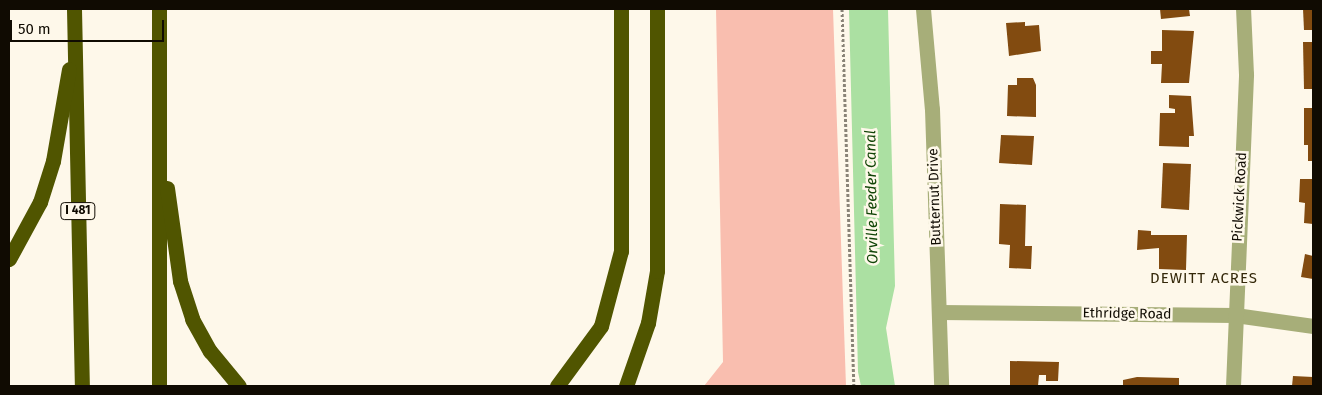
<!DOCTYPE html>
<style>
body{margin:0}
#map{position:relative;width:1322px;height:395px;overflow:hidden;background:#fef8ea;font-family:"Fira Sans",sans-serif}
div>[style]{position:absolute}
.green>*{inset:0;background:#f9beaf}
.water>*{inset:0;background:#abe0a2}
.building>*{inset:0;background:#824b10}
.path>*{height:3px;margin-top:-1.5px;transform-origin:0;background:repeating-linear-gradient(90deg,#898377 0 2.5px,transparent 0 5px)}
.minor>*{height:15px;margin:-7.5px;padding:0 7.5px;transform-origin:7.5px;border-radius:7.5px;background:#a7ae79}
.highway>*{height:15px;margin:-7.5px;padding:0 7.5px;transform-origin:7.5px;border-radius:7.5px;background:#505500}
span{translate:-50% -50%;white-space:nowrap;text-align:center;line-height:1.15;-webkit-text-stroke:5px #fef8ea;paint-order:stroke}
.shield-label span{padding:1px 4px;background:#fef8ea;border:1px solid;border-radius:4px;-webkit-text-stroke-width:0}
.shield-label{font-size:12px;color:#100b02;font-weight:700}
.street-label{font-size:14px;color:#100b02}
.water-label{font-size:15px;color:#104406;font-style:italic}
.neighbourhood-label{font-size:15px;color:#34280a;letter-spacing:1px}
.frame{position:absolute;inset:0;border:10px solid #100b02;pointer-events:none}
.scale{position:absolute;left:10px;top:20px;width:154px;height:22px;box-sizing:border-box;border:2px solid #100b02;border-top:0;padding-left:6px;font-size:15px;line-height:18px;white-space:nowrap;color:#100b02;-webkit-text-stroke:4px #fef8ea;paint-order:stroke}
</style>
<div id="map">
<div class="green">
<div style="clip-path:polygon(716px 9px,833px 9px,846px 386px,704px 386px,723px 362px)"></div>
</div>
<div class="water">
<div style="clip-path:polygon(849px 9px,888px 9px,895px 286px,886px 328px,895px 386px,861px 386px,858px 372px)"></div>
</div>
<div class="building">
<div style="clip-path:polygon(1160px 9px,1189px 9px,1190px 16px,1161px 19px)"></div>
<div style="clip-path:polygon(1303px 9px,1313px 9px,1313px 30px,1304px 30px)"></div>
<div style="clip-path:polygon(1025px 22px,1025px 26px,1039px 25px,1041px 51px,1009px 56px,1006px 23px)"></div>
<div style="clip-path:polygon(1162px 30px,1194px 31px,1189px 83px,1161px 83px,1162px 64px,1151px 64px,1151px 51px,1162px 51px)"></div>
<div style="clip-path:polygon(1303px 42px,1313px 42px,1313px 89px,1304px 89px)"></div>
<div style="clip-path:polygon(1017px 78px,1033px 78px,1036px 85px,1036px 117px,1007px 116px,1008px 85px,1017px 85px)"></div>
<div style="clip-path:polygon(1169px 95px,1191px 96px,1194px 136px,1189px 136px,1189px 147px,1159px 146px,1160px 113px,1175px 113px,1175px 109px,1169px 108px)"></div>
<div style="clip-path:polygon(1304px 108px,1313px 108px,1313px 161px,1308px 161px,1308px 145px,1304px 145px)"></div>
<div style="clip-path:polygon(1001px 135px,1034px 136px,1032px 165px,999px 163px)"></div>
<div style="clip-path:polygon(1163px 163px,1191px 164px,1189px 210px,1161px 208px)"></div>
<div style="clip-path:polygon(1300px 179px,1313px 179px,1313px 224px,1304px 223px,1305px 203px,1299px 202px)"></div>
<div style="clip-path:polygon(1000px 204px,1026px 205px,1025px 246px,1032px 246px,1031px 269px,1009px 268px,1010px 245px,999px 244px)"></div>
<div style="clip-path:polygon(1138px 230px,1151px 231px,1151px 235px,1187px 235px,1186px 270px,1159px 269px,1159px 248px,1137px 250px)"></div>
<div style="clip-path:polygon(1305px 254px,1313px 256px,1313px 279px,1301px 277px)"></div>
<div style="clip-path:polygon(1010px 361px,1059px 362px,1058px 381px,1046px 381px,1046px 375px,1039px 375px,1038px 386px,1010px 386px)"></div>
<div style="clip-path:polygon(1293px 376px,1313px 377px,1313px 386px,1292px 386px)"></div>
<div style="clip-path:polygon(1137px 377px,1179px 378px,1179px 386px,1123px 386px,1123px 380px)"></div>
</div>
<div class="path">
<div style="left:842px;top:9px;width:377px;rotate:88.2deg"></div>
</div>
<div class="minor">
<div style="left:923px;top:9px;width:100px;rotate:84.9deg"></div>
<div style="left:932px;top:109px;width:277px;rotate:88.1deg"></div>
<div style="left:939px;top:312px;width:296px;rotate:0.6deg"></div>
<div style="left:1235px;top:315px;width:79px;rotate:8deg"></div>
<div style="left:1233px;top:386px;width:312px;rotate:-87.6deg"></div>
<div style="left:1246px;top:74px;width:65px;rotate:-92.6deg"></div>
</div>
<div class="highway">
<div style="left:74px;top:9px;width:377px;rotate:88.8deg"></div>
<div style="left:159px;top:9px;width:377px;rotate:90deg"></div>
<div style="left:167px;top:188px;width:94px;rotate:82deg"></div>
<div style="left:180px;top:281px;width:40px;rotate:72deg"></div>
<div style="left:192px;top:319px;width:37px;rotate:61deg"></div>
<div style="left:210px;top:351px;width:45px;rotate:50.4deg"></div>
<div style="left:9px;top:259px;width:65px;rotate:-61.5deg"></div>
<div style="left:40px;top:202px;width:43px;rotate:-72.4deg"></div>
<div style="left:53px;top:161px;width:93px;rotate:-80.1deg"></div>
<div style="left:557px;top:386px;width:74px;rotate:-53.7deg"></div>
<div style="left:601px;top:326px;width:78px;rotate:-75.1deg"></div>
<div style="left:621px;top:251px;width:242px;rotate:-90deg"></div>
<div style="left:626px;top:386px;width:67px;rotate:-70.8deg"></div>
<div style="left:648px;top:323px;width:53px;rotate:-80.2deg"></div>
<div style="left:657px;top:271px;width:262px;rotate:-90deg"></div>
</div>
<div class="shield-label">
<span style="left:78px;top:211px">I 481</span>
</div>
<div class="street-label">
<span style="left:935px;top:197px;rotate:-92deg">Butternut Drive</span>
<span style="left:1240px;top:197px;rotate:-87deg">Pickwick Road</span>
<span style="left:1127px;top:314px;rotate:1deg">Ethridge Road</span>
</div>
<div class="water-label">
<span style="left:872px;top:197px;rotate:-91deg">Orville Feeder Canal</span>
</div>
<div class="neighbourhood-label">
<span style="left:1204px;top:279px">DEWITT ACRES</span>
</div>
<div class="frame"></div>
<div class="scale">50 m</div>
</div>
